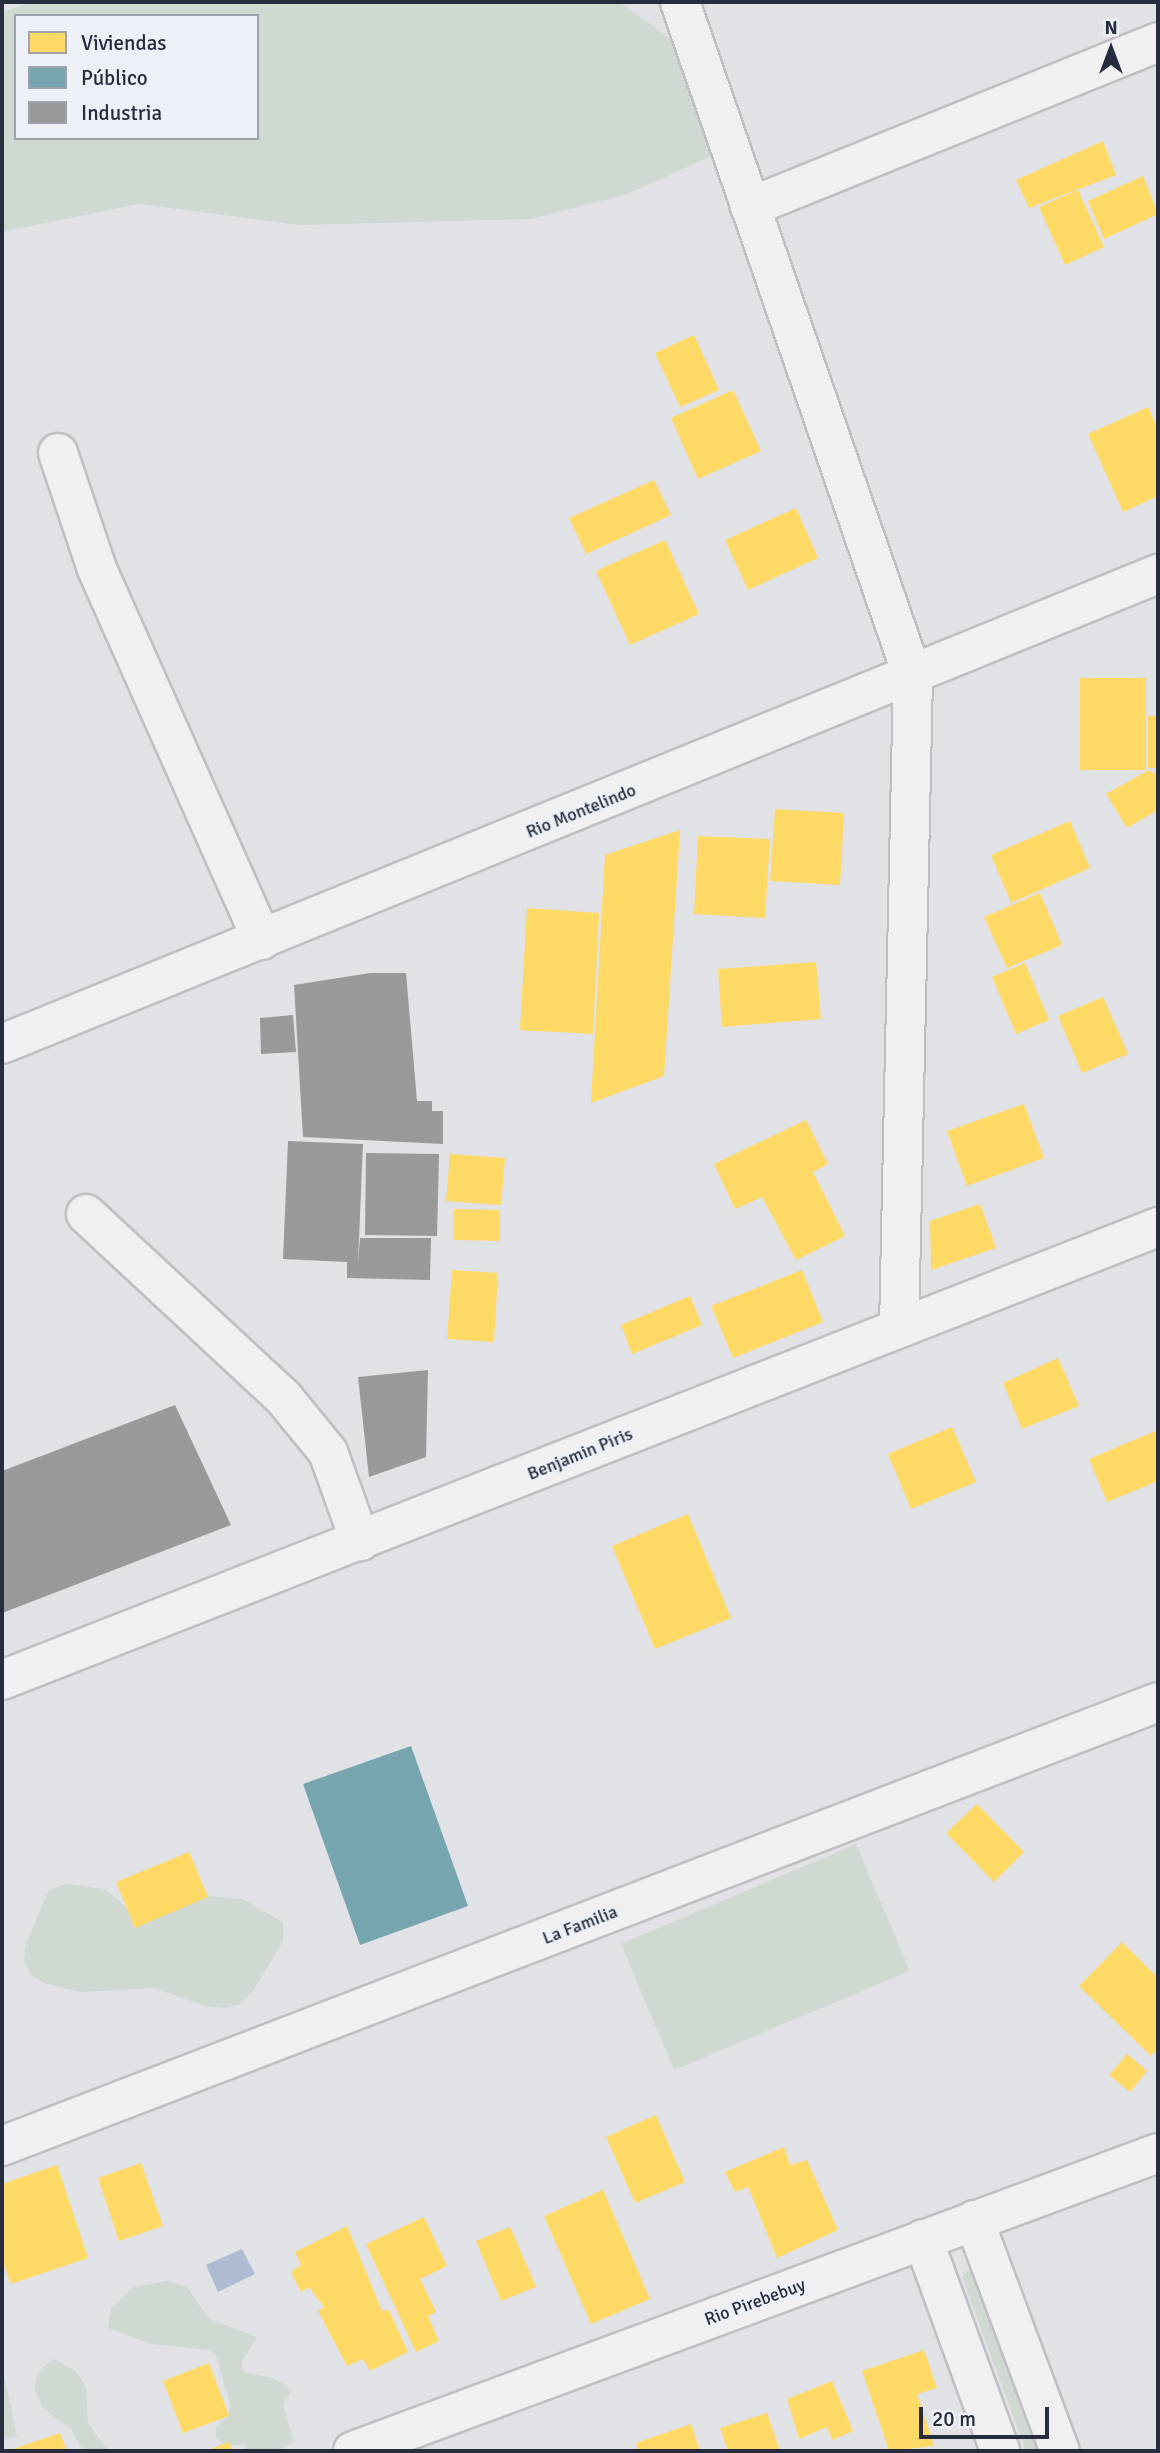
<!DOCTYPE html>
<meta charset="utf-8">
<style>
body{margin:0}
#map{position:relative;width:1160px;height:2453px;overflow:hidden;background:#e0e2e6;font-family:Signika,sans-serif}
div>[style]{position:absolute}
.green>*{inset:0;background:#d0d9d1}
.water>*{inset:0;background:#aebbd2}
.homes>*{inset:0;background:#ffd966}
.public>*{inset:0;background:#76a5af}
.industry>*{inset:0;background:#999}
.roads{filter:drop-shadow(2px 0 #bdbfc3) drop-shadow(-2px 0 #bdbfc3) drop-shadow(0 2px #bdbfc3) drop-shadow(0 -2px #bdbfc3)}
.minor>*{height:38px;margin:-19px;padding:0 19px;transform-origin:19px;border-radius:19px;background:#f0f0f2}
span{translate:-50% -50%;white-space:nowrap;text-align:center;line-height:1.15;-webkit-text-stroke:7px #edf0f6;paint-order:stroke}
.street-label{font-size:18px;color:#272d3f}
.frame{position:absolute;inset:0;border:4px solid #272d3f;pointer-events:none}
.legend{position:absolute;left:14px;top:14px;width:245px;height:126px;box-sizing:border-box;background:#edf0f6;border:2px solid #9ea2ad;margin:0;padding:9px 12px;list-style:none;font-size:21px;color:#272d3f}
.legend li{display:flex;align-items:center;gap:14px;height:35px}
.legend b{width:35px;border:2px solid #9ea2ad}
.north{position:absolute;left:1076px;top:14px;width:70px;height:70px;-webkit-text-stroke:5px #edf0f6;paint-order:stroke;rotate:0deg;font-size:19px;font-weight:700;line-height:28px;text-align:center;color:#272d3f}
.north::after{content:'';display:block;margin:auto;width:24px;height:32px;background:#272d3f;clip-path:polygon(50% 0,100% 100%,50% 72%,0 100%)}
.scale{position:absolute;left:919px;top:2407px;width:130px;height:32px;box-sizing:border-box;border:4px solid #272d3f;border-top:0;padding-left:9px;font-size:21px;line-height:24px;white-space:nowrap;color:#272d3f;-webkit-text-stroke:5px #edf0f6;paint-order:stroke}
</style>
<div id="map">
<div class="green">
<div style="clip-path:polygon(evenodd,33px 2px,619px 2px,715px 70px,743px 142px,625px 195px,531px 219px,299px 225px,139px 204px,2px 232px,2px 12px,33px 2px,16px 16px,257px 16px,257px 138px,16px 138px,16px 16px)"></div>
<div style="clip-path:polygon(856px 1844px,910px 1971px,674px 2070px,621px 1944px)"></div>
<div style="clip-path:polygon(67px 1884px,105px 1889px,134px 1914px,205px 1896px,242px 1899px,283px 1922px,283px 1941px,253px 1991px,241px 2004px,225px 2008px,205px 2006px,154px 1988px,80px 1992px,47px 1984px,31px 1976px,24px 1960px,26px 1943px,49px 1890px)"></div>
<div style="clip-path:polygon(968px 2270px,973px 2273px,1039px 2451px,1026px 2451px,962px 2277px)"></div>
<div style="clip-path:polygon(167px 2281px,187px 2287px,209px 2319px,257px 2337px,242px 2361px,243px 2372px,273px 2378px,292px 2390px,283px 2405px,294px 2442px,277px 2451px,246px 2451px,245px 2444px,226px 2446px,216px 2438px,216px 2428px,229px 2414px,230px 2405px,216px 2356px,210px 2350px,151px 2344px,108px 2328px,111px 2308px,134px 2287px)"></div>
<div style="clip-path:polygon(53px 2359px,76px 2371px,86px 2387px,88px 2423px,108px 2451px,83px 2451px,71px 2429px,42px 2407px,34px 2388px,39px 2371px)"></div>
<div style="clip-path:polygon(2px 2366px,17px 2437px,2px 2439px)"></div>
</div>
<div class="water">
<div style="clip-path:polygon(242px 2249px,255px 2274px,218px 2292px,206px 2265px)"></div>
</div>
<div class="homes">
<div style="clip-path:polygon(1103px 141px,1116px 175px,1029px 208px,1016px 180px)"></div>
<div style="clip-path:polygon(1143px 176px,1158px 214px,1104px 239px,1088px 201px)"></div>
<div style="clip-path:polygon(1078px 190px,1104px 247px,1065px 265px,1039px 207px)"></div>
<div style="clip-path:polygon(694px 335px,719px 390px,680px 407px,655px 353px)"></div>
<div style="clip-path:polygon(733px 390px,761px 451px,698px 479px,671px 418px)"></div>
<div style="clip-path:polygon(1148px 407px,1158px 430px,1158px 496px,1123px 512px,1088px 434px)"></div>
<div style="clip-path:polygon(654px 480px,671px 515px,586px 554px,569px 518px)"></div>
<div style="clip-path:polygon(796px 508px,818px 558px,748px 590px,725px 540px)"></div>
<div style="clip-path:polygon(665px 540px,699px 614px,630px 645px,596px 571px)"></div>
<div style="clip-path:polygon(1080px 678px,1146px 678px,1146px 770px,1080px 770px)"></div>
<div style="clip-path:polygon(1148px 716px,1158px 716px,1158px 768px,1148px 768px)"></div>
<div style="clip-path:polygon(1149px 770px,1158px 776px,1158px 810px,1127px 828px,1106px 794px)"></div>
<div style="clip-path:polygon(775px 809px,844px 813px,840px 885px,770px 881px)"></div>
<div style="clip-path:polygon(1070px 821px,1090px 868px,1011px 903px,991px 855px)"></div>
<div style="clip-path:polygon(680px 830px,664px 1076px,591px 1103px,605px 855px)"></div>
<div style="clip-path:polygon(698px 836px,770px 839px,765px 918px,694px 914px)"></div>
<div style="clip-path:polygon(1040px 893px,1062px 945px,1007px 968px,984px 917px)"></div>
<div style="clip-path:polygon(527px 908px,599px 913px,593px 1034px,520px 1030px)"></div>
<div style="clip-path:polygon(816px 962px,821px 1019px,722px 1027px,718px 969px)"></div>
<div style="clip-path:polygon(1025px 963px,1049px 1020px,1016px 1034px,992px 977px)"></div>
<div style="clip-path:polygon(1103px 997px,1128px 1054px,1082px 1073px,1058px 1016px)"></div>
<div style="clip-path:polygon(1024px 1104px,1044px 1158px,967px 1186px,947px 1131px)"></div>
<div style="clip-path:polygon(806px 1120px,828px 1164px,813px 1172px,845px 1236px,796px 1260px,762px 1197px,735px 1209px,714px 1164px)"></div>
<div style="clip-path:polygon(450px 1154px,505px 1158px,501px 1205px,446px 1201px)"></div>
<div style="clip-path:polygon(980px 1204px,996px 1248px,931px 1270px,930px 1221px)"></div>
<div style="clip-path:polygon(454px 1209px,500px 1210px,500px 1241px,454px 1240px)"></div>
<div style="clip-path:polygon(452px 1270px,498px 1273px,494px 1342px,447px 1339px)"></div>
<div style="clip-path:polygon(802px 1270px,823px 1322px,733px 1358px,711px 1306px)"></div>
<div style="clip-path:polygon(690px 1296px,702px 1325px,632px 1354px,621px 1325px)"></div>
<div style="clip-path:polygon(1058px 1358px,1079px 1406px,1022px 1429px,1003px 1383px)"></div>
<div style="clip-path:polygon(952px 1427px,976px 1482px,911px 1509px,888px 1454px)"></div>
<div style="clip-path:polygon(1158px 1430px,1158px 1481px,1107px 1502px,1089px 1459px)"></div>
<div style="clip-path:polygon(688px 1514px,731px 1618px,655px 1649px,612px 1546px)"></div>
<div style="clip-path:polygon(977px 1804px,1024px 1852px,994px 1882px,946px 1833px)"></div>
<div style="clip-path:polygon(189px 1852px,208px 1897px,135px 1928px,116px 1882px)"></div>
<div style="clip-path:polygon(1122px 1942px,1158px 1978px,1158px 2048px,1151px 2056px,1079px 1986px)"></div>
<div style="clip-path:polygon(1127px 2054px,1147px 2071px,1130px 2092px,1109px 2075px)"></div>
<div style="clip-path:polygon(656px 2115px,685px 2182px,635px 2203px,606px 2137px)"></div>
<div style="clip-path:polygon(784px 2147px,790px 2165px,807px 2160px,838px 2230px,777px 2258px,748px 2187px,735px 2192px,725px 2172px)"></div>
<div style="clip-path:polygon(141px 2163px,163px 2226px,119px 2241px,98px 2178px)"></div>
<div style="clip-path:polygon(57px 2165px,88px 2258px,11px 2284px,2px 2259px,2px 2184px)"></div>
<div style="clip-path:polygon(603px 2190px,650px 2299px,591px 2324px,544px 2216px)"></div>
<div style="clip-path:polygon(424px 2217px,447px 2266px,420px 2279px,436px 2312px,428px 2316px,439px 2341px,416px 2352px,366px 2244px)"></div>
<div style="clip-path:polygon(347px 2226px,382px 2311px,389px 2310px,408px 2352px,370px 2371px,363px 2359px,347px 2366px,318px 2311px,324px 2307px,309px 2287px,301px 2292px,291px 2272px,301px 2265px,295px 2252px)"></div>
<div style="clip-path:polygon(510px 2227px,536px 2287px,501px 2301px,476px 2241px)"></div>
<div style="clip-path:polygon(924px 2350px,937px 2388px,917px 2394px,934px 2446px,889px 2451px,862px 2371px)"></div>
<div style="clip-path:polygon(209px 2363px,229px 2416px,183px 2433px,163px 2381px)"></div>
<div style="clip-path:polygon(832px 2381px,853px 2431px,832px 2440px,827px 2427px,799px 2439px,787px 2399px)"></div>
<div style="clip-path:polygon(767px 2413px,780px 2451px,728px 2451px,720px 2428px)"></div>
<div style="clip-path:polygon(691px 2424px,700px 2451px,639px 2451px,636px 2443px)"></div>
<div style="clip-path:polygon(60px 2433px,67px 2451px,7px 2451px)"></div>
<div style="clip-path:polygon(229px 2442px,233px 2451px,214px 2451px,213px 2448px)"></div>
</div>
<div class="public">
<div style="clip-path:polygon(411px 1746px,468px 1906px,360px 1945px,303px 1784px)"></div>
</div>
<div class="industry">
<div style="clip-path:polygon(370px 973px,406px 973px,417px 1101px,432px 1101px,432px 1111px,443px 1111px,443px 1144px,303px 1137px,294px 985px)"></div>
<div style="clip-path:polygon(293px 1015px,296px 1052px,261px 1054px,260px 1018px)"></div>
<div style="clip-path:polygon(288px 1141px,363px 1144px,358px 1263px,360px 1238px,431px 1238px,430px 1280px,347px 1278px,347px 1262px,283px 1259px)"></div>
<div style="clip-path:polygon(366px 1153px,439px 1154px,437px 1236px,365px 1235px)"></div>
<div style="clip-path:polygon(428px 1370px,426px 1457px,369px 1477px,358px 1377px)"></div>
<div style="clip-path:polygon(175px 1405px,231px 1525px,2px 1613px,2px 1471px)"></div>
</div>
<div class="roads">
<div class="minor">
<div style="left:680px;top:2px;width:714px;rotate:70.96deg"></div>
<div style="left:913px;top:677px;width:650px;rotate:91.23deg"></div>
<div style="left:750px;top:207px;width:440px;rotate:-22deg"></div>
<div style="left:58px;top:453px;width:122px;rotate:71.4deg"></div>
<div style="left:97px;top:569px;width:406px;rotate:66deg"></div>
<div style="left:2px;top:1044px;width:1248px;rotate:-22.13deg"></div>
<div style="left:86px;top:1214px;width:269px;rotate:42.9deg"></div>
<div style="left:283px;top:1397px;width:71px;rotate:50.7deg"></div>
<div style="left:328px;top:1452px;width:95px;rotate:70.2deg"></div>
<div style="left:2px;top:1680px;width:1242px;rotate:-21.4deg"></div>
<div style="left:2px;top:2146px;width:1238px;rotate:-21.01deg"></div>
<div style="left:974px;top:2220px;width:246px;rotate:69.6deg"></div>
<div style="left:923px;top:2239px;width:226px;rotate:70deg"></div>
<div style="left:353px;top:2451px;width:858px;rotate:-20.31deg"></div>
</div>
</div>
<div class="street-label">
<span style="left:581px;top:811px;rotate:-22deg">Rio Montelindo</span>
<span style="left:580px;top:1454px;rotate:-22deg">Benjamin Piris</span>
<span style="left:580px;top:1925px;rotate:-21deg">La Familia</span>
<span style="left:755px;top:2302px;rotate:-20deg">Rio Pirebebuy</span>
</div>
<div class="frame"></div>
<ul class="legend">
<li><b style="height:19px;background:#ffd966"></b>Viviendas</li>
<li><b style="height:19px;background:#76a5af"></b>Público</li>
<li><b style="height:19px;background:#999"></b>Industria</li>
</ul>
<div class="north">N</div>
<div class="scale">20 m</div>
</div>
